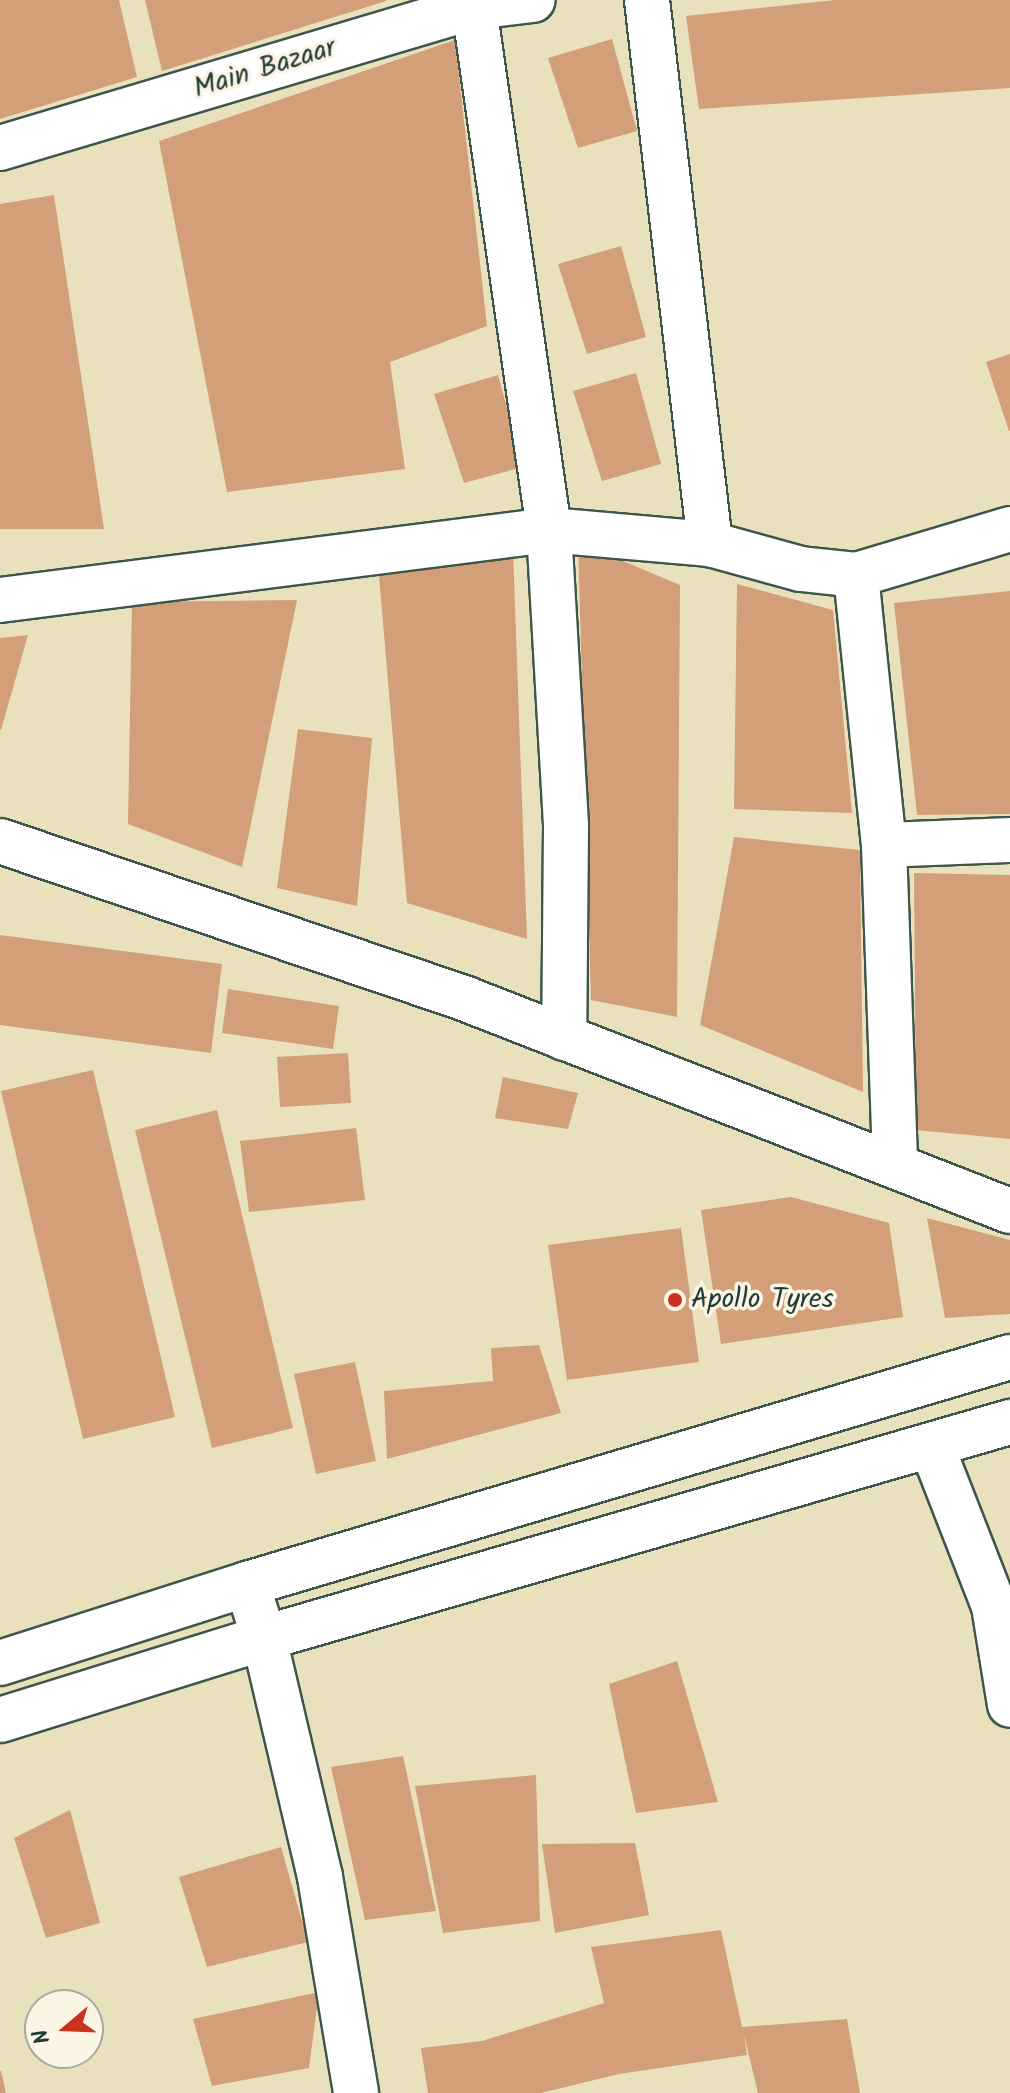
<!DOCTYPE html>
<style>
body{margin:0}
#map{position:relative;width:1010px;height:2093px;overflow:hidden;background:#e9e1be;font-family:Kalam,sans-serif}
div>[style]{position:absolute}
.building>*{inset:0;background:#d29f78}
.roads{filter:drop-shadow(2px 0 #3d5649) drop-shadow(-2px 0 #3d5649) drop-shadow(0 2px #3d5649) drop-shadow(0 -2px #3d5649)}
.minor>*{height:44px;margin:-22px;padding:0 22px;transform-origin:22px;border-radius:22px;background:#fff}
.major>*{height:44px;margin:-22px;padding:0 22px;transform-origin:22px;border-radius:22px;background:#fff}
.dots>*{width:22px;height:22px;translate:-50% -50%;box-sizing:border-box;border:4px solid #fcf5e5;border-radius:50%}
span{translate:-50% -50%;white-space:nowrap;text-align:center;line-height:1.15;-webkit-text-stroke:7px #fcf5e5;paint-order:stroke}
.street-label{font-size:28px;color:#1f3d34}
.poi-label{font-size:28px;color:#1f3d34}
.left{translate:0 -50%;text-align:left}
.north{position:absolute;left:24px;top:1989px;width:80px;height:80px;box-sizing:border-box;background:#fcf5e5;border:2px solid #a4ab9e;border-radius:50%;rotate:251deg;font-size:22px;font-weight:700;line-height:32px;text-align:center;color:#1f3d34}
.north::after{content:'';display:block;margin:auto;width:28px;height:36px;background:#c8321e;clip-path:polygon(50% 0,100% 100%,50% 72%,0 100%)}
</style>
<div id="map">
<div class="building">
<div style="clip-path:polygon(0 0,119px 0,137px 77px,0 119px)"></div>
<div style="clip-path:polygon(145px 0,386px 0,386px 1px,162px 71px)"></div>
<div style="clip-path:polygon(835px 0,1010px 0,1010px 88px,699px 109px,686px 16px)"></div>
<div style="clip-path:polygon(612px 39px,637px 131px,578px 148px,548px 58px)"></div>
<div style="clip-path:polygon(455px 40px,487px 326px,390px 362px,405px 469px,227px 492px,159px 141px)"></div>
<div style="clip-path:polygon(54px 195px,104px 529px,0 529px,0 204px)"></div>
<div style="clip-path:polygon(621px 246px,646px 337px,587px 354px,558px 264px)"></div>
<div style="clip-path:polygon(1010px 354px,1010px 431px,1009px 431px,986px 362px)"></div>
<div style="clip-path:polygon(636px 373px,661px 464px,602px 481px,573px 391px)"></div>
<div style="clip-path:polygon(498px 375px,523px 467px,464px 483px,434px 394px)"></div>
<div style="clip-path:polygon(578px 542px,680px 585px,677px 1017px,591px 1000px)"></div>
<div style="clip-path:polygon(513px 551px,527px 939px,407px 903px,378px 564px)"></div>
<div style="clip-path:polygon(737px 584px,833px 610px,852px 813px,734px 809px)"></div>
<div style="clip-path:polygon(1010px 591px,1010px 814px,917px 815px,894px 603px)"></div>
<div style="clip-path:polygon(297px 600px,242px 867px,128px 824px,132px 602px)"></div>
<div style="clip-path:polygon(28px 635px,1px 730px,0 730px,0 638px)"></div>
<div style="clip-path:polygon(298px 729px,372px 738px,357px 906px,277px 888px)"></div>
<div style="clip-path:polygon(734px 837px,860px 850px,863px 1092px,700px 1025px)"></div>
<div style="clip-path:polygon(914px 873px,1010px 875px,1010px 1139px,916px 1130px)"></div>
<div style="clip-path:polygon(0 935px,222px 964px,211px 1053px,0 1025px)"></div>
<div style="clip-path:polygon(228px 989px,339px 1006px,333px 1049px,222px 1033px)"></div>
<div style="clip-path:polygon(348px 1053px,351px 1103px,280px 1107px,277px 1057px)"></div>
<div style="clip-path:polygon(93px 1070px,175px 1417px,83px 1439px,1px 1091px)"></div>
<div style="clip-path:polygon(503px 1077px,578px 1093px,568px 1129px,495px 1118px)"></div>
<div style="clip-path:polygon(217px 1110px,293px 1428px,212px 1448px,135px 1130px)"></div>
<div style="clip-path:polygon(356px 1128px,365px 1200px,249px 1212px,240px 1141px)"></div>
<div style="clip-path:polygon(791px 1197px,889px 1223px,903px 1317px,721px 1344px,701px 1210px)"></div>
<div style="clip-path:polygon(927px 1218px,1010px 1240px,1010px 1314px,945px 1318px)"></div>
<div style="clip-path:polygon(681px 1228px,699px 1362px,567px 1380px,548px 1245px)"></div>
<div style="clip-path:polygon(539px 1345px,561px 1413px,387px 1459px,384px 1391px,493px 1381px,491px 1348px)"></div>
<div style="clip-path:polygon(355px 1362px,376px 1461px,316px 1474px,294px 1374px)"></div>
<div style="clip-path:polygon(677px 1661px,718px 1802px,636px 1813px,609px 1684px)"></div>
<div style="clip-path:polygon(403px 1756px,436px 1911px,365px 1920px,331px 1767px)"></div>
<div style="clip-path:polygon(536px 1775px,540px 1921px,443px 1933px,415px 1786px)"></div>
<div style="clip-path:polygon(70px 1810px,100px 1923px,46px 1938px,14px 1838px)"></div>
<div style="clip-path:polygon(635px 1843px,649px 1915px,555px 1933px,542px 1844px)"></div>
<div style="clip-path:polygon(281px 1847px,308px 1942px,207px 1967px,179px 1877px)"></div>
<div style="clip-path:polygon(721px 1930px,742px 2027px,847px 2019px,860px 2093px,758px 2093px,744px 2035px,747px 2055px,619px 2074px,541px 2093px,428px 2093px,421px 2048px,482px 2041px,604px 2003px,591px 1947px)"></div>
<div style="clip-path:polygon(319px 1992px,309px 2068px,212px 2086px,193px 2019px)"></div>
<div style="clip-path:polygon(0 2071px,1px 2071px,6px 2093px,0 2093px)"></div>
</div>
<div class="roads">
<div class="minor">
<div style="left:647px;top:0;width:548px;rotate:83.39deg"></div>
<div style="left:474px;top:7px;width:528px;rotate:81.84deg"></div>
<div style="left:549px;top:530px;width:297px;rotate:86.7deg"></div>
<div style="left:566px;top:827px;width:211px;rotate:90.5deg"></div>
<div style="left:0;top:148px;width:495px;rotate:-16.6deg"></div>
<div style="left:474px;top:7px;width:59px;rotate:-6.8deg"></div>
<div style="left:856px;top:575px;width:271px;rotate:84.1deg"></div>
<div style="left:884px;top:845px;width:321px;rotate:88deg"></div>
<div style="left:0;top:600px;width:553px;rotate:-7.27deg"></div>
<div style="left:549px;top:530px;width:162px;rotate:5deg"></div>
<div style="left:710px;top:544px;width:94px;rotate:15.4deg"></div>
<div style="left:801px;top:569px;width:55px;rotate:6.2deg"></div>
<div style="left:856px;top:575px;width:161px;rotate:-16.6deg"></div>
<div style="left:0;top:841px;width:492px;rotate:18.7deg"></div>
<div style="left:466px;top:999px;width:584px;rotate:21.29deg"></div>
<div style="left:884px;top:845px;width:126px;rotate:-2.3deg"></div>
<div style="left:932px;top:1447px;width:171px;rotate:68.7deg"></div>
<div style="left:994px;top:1606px;width:100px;rotate:80.8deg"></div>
<div style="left:247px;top:1584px;width:57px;rotate:72.5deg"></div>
<div style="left:264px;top:1638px;width:245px;rotate:76.8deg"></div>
<div style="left:320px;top:1877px;width:219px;rotate:80.5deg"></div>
</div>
<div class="major">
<div style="left:0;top:1663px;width:259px;rotate:-17.7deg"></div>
<div style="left:247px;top:1584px;width:796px;rotate:-16.57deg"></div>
<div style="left:0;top:1720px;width:276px;rotate:-17.3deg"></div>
<div style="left:264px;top:1638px;width:777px;rotate:-16.15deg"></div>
</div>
</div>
<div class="dots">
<div style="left:675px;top:1300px;background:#c8321e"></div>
</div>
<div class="street-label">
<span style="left:265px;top:69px;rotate:-17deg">Main Bazaar</span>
</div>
<div class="poi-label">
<span class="left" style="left:691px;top:1300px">Apollo Tyres</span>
</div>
<div class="north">N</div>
</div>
